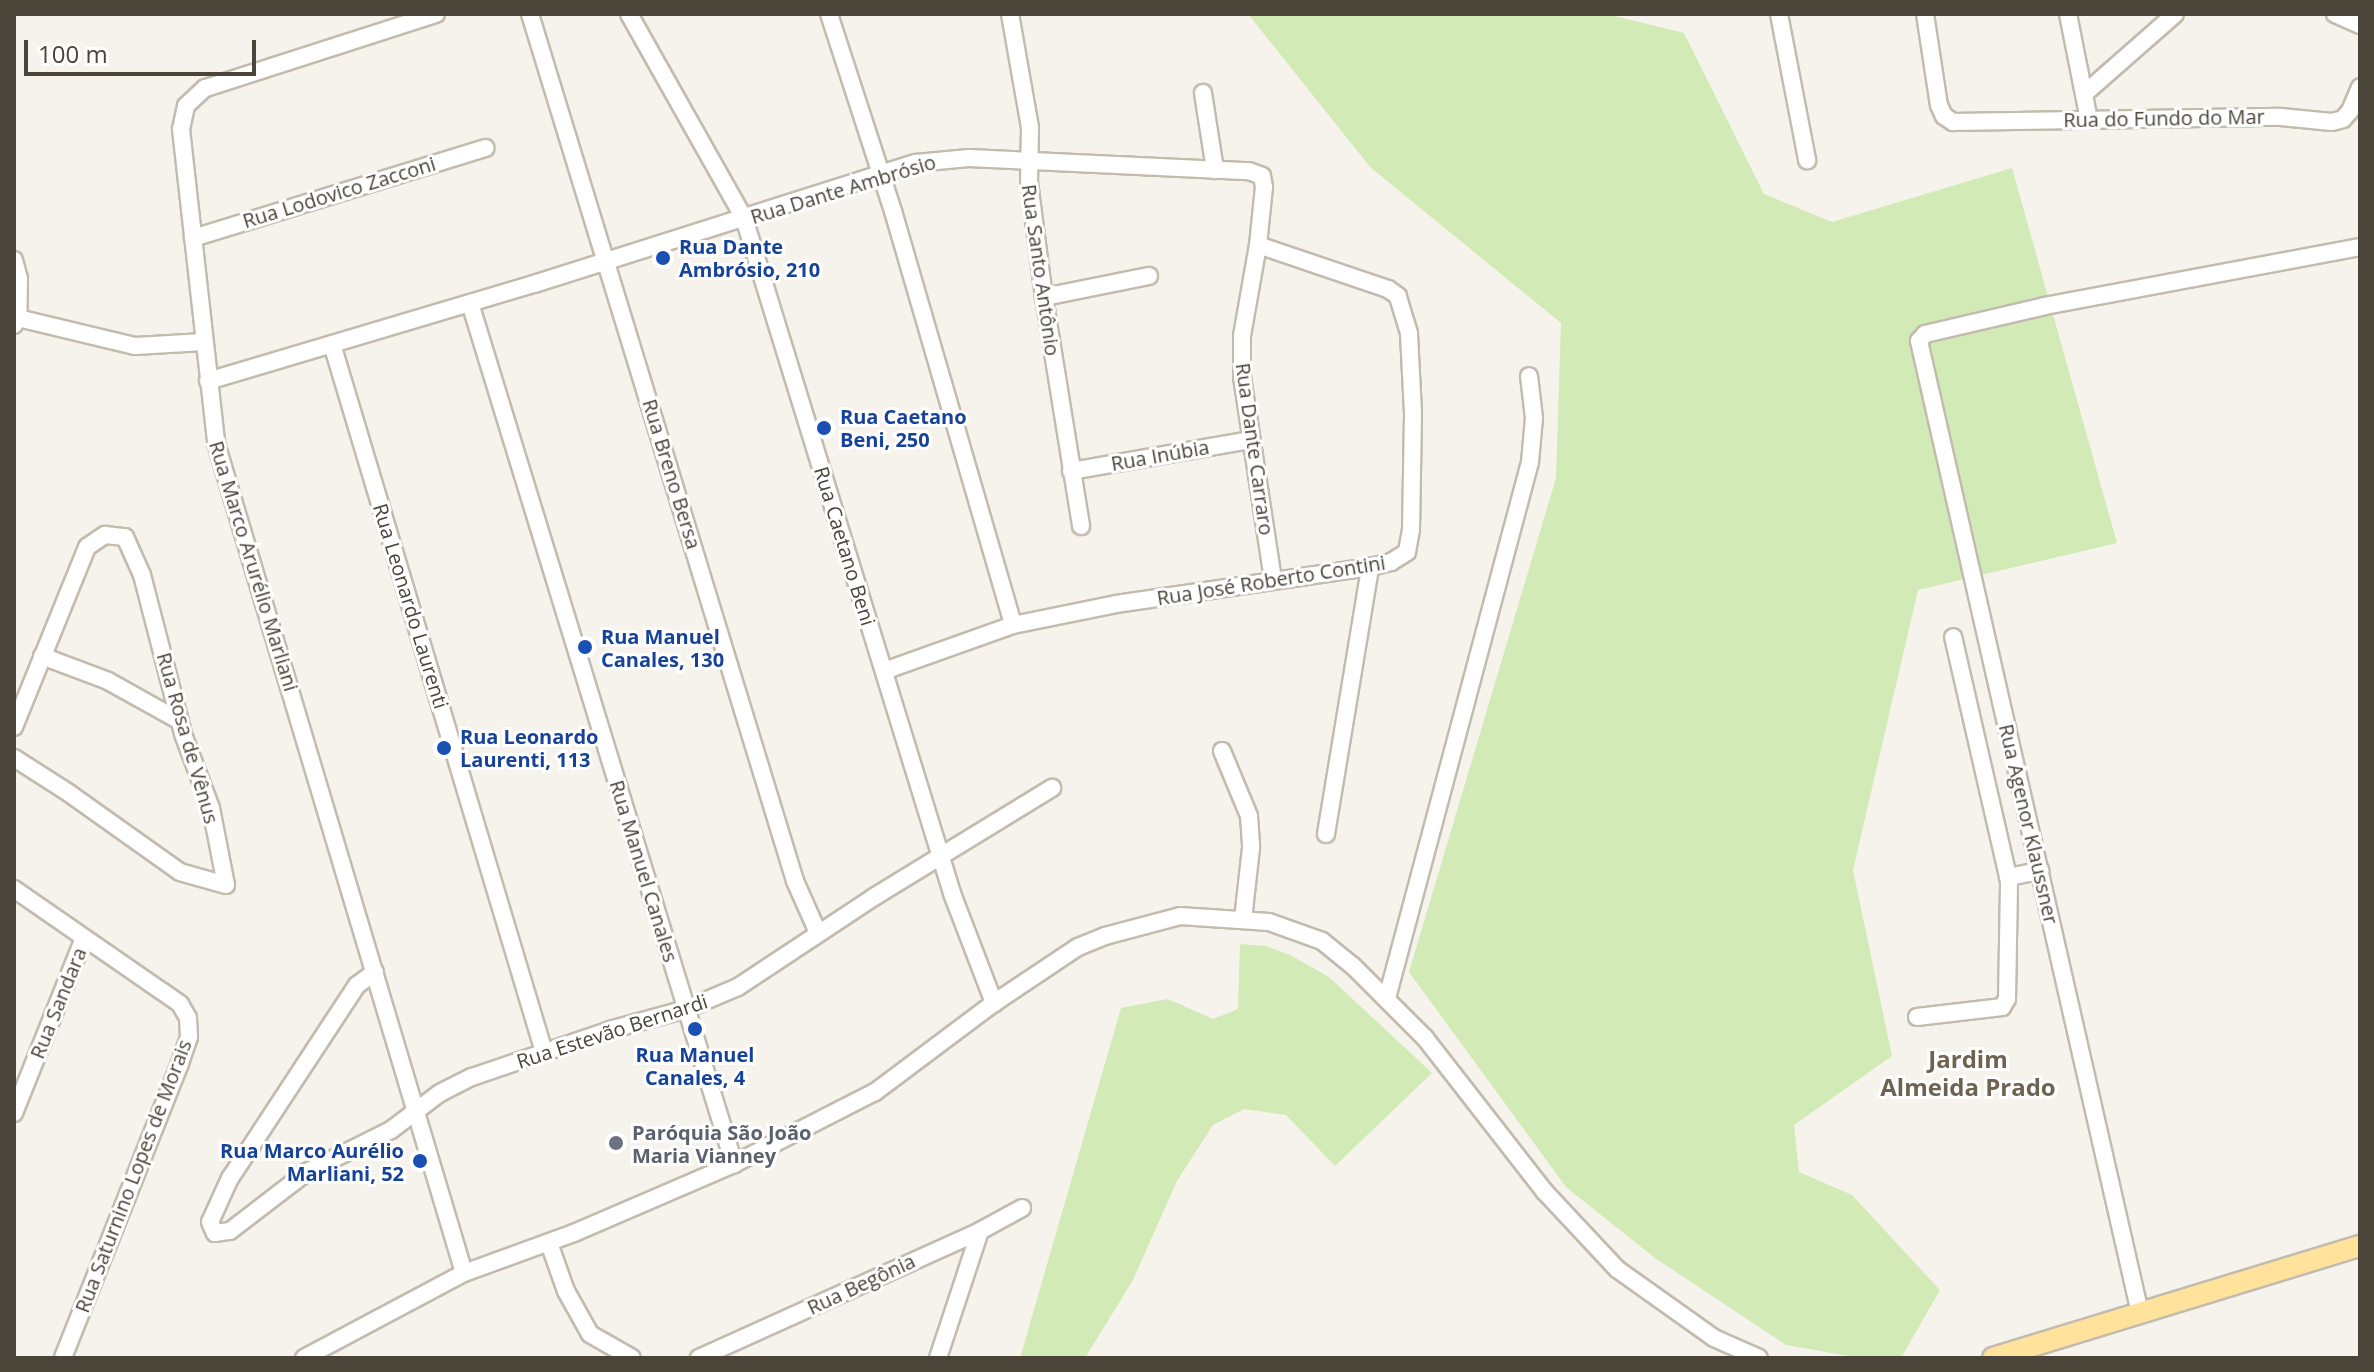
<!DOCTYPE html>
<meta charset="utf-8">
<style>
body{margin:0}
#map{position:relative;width:2374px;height:1372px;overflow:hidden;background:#f6f3ec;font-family:"Open Sans",sans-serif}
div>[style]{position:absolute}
.green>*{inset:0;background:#d2eab5}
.roads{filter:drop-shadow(2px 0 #c2bbae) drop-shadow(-2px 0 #c2bbae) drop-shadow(0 2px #c2bbae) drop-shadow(0 -2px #c2bbae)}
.minor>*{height:16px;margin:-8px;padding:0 8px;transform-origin:8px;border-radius:8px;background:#fff}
.major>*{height:20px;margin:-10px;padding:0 10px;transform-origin:10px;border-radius:10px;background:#ffe39c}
.dots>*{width:22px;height:22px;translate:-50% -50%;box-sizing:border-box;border:4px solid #fff;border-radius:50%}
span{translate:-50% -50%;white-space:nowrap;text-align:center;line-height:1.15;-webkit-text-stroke:6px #fff;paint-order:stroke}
.street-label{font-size:20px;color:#4b4439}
.transit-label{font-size:20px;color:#164399;font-weight:700}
.left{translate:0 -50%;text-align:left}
.right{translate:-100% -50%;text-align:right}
.worship-label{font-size:20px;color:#5b616d;font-weight:700}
.quarter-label{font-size:24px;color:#6e6250;font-weight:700}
.frame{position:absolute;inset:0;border:16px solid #4b4439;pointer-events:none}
.scale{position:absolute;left:24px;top:40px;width:232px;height:36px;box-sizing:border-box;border:4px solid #4b4439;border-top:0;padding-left:10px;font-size:24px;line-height:28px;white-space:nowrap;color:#4b4439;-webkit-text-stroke:6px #fff;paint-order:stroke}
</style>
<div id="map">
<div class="green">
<div style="clip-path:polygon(1248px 14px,1606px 14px,1684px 33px,1764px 194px,1832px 222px,2012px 168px,2117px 543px,1918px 590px,1853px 870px,1892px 1056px,1794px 1125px,1799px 1172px,1852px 1195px,1940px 1290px,1901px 1358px,1860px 1358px,1786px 1345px,1655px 1258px,1566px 1187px,1409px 972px,1556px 478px,1561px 323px,1370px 167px)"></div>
<div style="clip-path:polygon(1240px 944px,1266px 946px,1290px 955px,1329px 977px,1432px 1073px,1335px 1166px,1286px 1115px,1244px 1109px,1213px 1125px,1177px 1181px,1133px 1280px,1085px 1358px,1020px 1358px,1121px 1008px,1168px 999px,1213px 1019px,1238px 1009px)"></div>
</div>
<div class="roads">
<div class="minor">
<div style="left:436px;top:14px;width:243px;rotate:162.2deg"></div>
<div style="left:205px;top:88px;width:26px;rotate:137deg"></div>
<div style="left:186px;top:106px;width:24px;rotate:102deg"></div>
<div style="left:181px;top:129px;width:316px;rotate:83.6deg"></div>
<div style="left:216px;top:443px;width:866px;rotate:73.36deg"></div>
<div style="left:530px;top:14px;width:907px;rotate:73deg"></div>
<div style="left:795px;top:881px;width:57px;rotate:66.1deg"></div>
<div style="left:629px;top:14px;width:234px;rotate:60.6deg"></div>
<div style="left:744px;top:218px;width:709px;rotate:72.87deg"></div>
<div style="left:953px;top:896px;width:115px;rotate:69deg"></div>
<div style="left:829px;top:14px;width:207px;rotate:72deg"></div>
<div style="left:893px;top:211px;width:431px;rotate:73.8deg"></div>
<div style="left:1013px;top:625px;width:137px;rotate:160.4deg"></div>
<div style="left:1010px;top:14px;width:115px;rotate:80deg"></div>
<div style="left:1030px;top:127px;width:55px;rotate:91deg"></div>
<div style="left:1029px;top:182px;width:116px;rotate:82.6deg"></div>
<div style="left:1044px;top:297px;width:232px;rotate:80.8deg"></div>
<div style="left:1779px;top:14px;width:149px;rotate:79.1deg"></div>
<div style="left:1925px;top:14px;width:92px;rotate:81.3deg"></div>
<div style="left:1939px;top:105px;width:12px;rotate:66deg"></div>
<div style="left:1944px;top:116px;width:11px;rotate:34deg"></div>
<div style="left:1953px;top:122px;width:328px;rotate:-0.9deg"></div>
<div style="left:2281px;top:117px;width:51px;rotate:5.6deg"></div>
<div style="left:2332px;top:122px;width:11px;rotate:-15deg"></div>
<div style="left:2343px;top:119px;width:11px;rotate:-49deg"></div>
<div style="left:2350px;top:111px;width:26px;rotate:-67deg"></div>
<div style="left:2068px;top:14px;width:108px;rotate:78.8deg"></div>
<div style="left:2335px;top:14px;width:27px;rotate:24deg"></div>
<div style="left:1203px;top:93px;width:78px;rotate:81.1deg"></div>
<div style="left:2084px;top:94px;width:121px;rotate:-41.3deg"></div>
<div style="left:193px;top:238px;width:306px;rotate:-17.1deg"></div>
<div style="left:14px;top:260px;width:20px;rotate:75deg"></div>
<div style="left:19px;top:279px;width:39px;rotate:91deg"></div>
<div style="left:18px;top:318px;width:8px;rotate:120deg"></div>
<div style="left:1044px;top:297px;width:107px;rotate:-11.3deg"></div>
<div style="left:470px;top:303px;width:901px;rotate:72.95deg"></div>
<div style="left:18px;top:318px;width:120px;rotate:13.5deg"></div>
<div style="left:135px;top:346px;width:69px;rotate:-3.3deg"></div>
<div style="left:332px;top:344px;width:739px;rotate:73.33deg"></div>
<div style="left:208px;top:381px;width:340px;rotate:-16.6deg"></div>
<div style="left:534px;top:284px;width:401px;rotate:-17.6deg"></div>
<div style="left:916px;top:163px;width:53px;rotate:-5.4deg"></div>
<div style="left:969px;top:158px;width:280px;rotate:2.7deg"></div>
<div style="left:1249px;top:171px;width:14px;rotate:21deg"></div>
<div style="left:1262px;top:176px;width:11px;rotate:80deg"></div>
<div style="left:1264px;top:187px;width:58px;rotate:95.9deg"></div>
<div style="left:1258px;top:245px;width:92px;rotate:100deg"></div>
<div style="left:1242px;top:336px;width:41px;rotate:90deg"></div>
<div style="left:1242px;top:377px;width:205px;rotate:81.3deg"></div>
<div style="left:1071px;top:471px;width:182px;rotate:-9.8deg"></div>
<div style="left:1013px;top:625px;width:105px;rotate:-11.5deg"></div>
<div style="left:1116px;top:604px;width:257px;rotate:-8.3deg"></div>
<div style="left:1370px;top:567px;width:22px;rotate:-13deg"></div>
<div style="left:1391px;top:562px;width:19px;rotate:-32deg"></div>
<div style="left:1407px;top:552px;width:22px;rotate:-80deg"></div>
<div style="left:1411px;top:530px;width:117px;rotate:-89deg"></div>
<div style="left:1413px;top:413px;width:80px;rotate:-92.9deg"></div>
<div style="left:1409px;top:333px;width:39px;rotate:-107deg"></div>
<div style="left:1398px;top:296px;width:12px;rotate:-145deg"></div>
<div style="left:1388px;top:289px;width:137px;rotate:-161.3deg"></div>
<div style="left:42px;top:656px;width:71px;rotate:20.7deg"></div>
<div style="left:108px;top:681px;width:82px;rotate:29.1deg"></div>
<div style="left:14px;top:727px;width:194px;rotate:-67.9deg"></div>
<div style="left:87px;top:547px;width:22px;rotate:-34deg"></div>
<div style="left:105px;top:535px;width:20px;rotate:6deg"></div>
<div style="left:125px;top:537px;width:42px;rotate:65.9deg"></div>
<div style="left:142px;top:575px;width:164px;rotate:75.5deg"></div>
<div style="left:183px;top:734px;width:79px;rotate:69.3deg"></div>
<div style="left:211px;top:808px;width:78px;rotate:79deg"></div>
<div style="left:226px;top:885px;width:48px;rotate:-164.2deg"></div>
<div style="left:180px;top:872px;width:136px;rotate:-144.6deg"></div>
<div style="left:69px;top:793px;width:65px;rotate:-147.5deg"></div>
<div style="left:1222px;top:751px;width:70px;rotate:67.4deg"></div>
<div style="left:1249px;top:816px;width:32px;rotate:86deg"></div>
<div style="left:1251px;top:848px;width:71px;rotate:96.4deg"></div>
<div style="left:1326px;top:834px;width:271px;rotate:-80.6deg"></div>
<div style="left:2008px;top:877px;width:33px;rotate:-11deg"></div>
<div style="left:14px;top:889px;width:181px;rotate:34.7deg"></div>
<div style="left:163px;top:992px;width:21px;rotate:35deg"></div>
<div style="left:180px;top:1004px;width:16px;rotate:60deg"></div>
<div style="left:188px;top:1018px;width:19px;rotate:87deg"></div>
<div style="left:189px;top:1037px;width:31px;rotate:109deg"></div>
<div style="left:179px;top:1066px;width:314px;rotate:111.7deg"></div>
<div style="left:375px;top:972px;width:22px;rotate:144deg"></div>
<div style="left:357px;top:985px;width:231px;rotate:123.3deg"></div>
<div style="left:230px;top:1178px;width:48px;rotate:114.4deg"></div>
<div style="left:210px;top:1222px;width:12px;rotate:66deg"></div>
<div style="left:215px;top:1233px;width:15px;rotate:-8deg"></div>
<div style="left:230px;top:1231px;width:97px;rotate:-37.5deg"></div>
<div style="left:307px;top:1172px;width:94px;rotate:-26.6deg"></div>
<div style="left:391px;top:1130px;width:61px;rotate:-37.1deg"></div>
<div style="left:440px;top:1093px;width:36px;rotate:-27deg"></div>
<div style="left:472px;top:1077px;width:149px;rotate:-18.8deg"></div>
<div style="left:613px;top:1029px;width:76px;rotate:-15.3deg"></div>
<div style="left:686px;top:1009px;width:56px;rotate:-22.9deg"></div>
<div style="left:738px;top:987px;width:163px;rotate:-33.5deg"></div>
<div style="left:874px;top:897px;width:209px;rotate:-31.5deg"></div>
<div style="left:1387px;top:998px;width:555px;rotate:-75.06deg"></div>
<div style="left:1530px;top:462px;width:44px;rotate:-84.8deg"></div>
<div style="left:1534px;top:418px;width:42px;rotate:-96.8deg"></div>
<div style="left:1917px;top:1017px;width:86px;rotate:-6.7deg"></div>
<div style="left:2002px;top:1007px;width:9px;rotate:-58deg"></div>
<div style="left:2007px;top:999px;width:118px;rotate:-89deg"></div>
<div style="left:2009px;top:881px;width:250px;rotate:-102.9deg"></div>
<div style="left:14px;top:1113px;width:188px;rotate:-68.2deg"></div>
<div style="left:549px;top:1243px;width:51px;rotate:70.5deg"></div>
<div style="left:566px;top:1291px;width:49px;rotate:60.8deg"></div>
<div style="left:590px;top:1334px;width:48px;rotate:29.7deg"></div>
<div style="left:2140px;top:1313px;width:997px;rotate:-102.81deg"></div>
<div style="left:1919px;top:341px;width:9px;rotate:-49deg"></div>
<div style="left:1925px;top:334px;width:123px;rotate:-13.1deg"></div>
<div style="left:2045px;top:306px;width:320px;rotate:-10.6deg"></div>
<div style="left:304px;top:1358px;width:181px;rotate:-28deg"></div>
<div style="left:464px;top:1273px;width:117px;rotate:-20deg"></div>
<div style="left:574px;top:1233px;width:174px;rotate:-23.3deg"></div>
<div style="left:734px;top:1164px;width:158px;rotate:-27.1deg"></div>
<div style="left:875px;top:1092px;width:149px;rotate:-36.8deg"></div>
<div style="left:994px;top:1003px;width:101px;rotate:-33.7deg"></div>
<div style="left:1078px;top:947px;width:29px;rotate:-22deg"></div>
<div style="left:1105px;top:936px;width:78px;rotate:-14.9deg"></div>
<div style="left:1180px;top:916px;width:89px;rotate:3.9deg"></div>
<div style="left:1269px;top:922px;width:56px;rotate:19.7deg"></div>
<div style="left:1322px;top:941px;width:40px;rotate:39deg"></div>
<div style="left:1353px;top:966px;width:102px;rotate:45deg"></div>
<div style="left:1425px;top:1038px;width:195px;rotate:52.1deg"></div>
<div style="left:1545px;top:1192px;width:105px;rotate:46.9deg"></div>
<div style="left:1617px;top:1269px;width:119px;rotate:35.4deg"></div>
<div style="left:1714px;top:1338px;width:49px;rotate:24deg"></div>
<div style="left:699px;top:1358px;width:308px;rotate:-24.3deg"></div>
<div style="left:980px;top:1231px;width:48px;rotate:-28.7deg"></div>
<div style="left:938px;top:1358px;width:134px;rotate:-71.7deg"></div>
</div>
<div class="major">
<div style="left:1993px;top:1358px;width:384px;rotate:-17deg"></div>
</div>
</div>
<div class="dots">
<div style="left:663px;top:258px;background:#1a4fb4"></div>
<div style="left:824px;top:428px;background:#1a4fb4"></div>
<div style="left:585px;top:647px;background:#1a4fb4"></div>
<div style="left:444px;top:748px;background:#1a4fb4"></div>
<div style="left:695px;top:1029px;background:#1a4fb4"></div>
<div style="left:616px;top:1143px;background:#6b7280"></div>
<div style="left:420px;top:1161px;background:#1a4fb4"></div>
</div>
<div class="street-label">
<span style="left:2164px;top:118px;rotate:-1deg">Rua do Fundo do Mar</span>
<span style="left:843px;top:189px;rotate:-17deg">Rua Dante Ambrósio</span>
<span style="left:339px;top:192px;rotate:-17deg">Rua Lodovico Zacconi</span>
<span style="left:1041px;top:270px;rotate:82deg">Rua Santo Antônio</span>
<span style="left:1255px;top:449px;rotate:82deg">Rua Dante Carraro</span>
<span style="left:1160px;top:455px;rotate:-10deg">Rua Inúbia</span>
<span style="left:672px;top:474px;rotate:73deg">Rua Breno Bersa</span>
<span style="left:845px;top:546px;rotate:73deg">Rua Caetano Beni</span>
<span style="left:254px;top:566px;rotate:73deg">Rua Marco Arurélio Marliani</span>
<span style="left:1271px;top:580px;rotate:-9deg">Rua José Roberto Contini</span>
<span style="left:411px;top:606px;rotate:73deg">Rua Leonardo Laurenti</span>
<span style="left:188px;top:738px;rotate:74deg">Rua Rosa de Vênus</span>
<span style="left:2029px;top:824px;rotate:77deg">Rua Agenor Klaussner</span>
<span style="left:644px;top:871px;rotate:73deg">Rua Manuel Canales</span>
<span style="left:58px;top:1003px;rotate:-68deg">Rua Sandara</span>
<span style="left:612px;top:1031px;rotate:-18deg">Rua Estevão Bernardi</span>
<span style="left:133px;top:1176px;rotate:-69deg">Rua Saturnino Lopes de Morais</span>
<span style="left:861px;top:1284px;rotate:-25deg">Rua Begônia</span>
</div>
<div class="transit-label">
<span class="left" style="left:679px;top:258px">Rua Dante<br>Ambrósio, 210</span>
<span class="left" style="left:840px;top:428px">Rua Caetano<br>Beni, 250</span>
<span class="left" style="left:601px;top:648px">Rua Manuel<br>Canales, 130</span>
<span class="left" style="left:460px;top:748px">Rua Leonardo<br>Laurenti, 113</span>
<span style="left:695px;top:1066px">Rua Manuel<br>Canales, 4</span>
<span class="right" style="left:404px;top:1162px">Rua Marco Aurélio<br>Marliani, 52</span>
</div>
<div class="worship-label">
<span class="left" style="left:632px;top:1144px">Paróquia São João<br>Maria Vianney</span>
</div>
<div class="quarter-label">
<span style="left:1968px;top:1073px">Jardim<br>Almeida Prado</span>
</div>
<div class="frame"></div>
<div class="scale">100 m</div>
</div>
